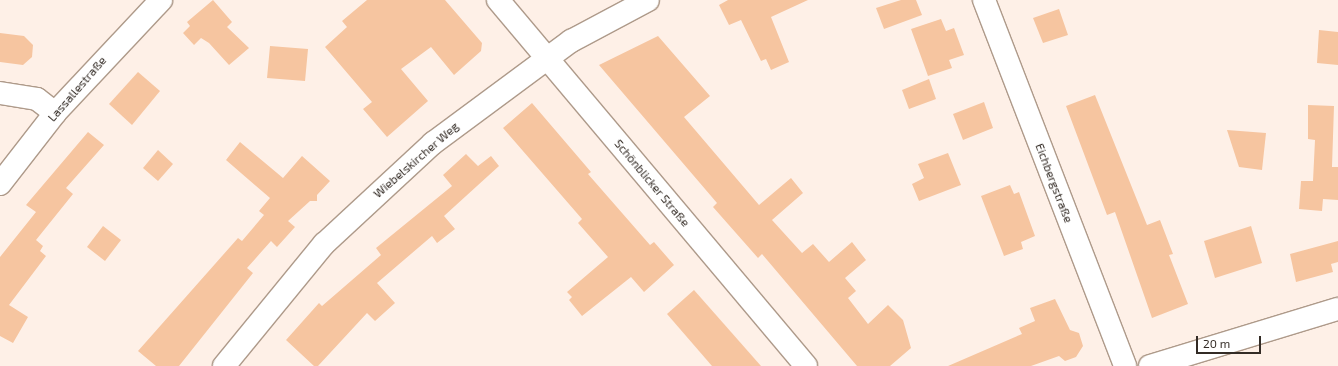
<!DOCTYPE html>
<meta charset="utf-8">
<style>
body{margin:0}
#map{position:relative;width:1338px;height:366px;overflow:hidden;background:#fef0e7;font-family:"Exo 2",sans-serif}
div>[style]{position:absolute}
.building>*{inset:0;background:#f6c5a0}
.roads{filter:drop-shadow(1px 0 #ae9a8a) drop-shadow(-1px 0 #ae9a8a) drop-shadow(0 1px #ae9a8a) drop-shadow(0 -1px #ae9a8a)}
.minor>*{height:22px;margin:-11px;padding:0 11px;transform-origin:11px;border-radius:11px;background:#fff}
span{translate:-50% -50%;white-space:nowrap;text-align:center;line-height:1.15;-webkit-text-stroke:4px #fff;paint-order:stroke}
.street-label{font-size:12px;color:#332b25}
.scale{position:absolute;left:1196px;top:336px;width:65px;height:18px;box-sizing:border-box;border:2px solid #332b25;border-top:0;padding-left:5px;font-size:12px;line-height:14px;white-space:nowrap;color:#332b25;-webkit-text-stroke:3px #fff;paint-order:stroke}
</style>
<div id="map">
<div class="building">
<div style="clip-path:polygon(213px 0,232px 22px,227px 27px,249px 48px,229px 65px,209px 43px,201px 38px,194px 45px,183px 33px,190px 26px,187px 22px)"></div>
<div style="clip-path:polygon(367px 0,445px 0,482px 43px,481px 51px,454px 75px,431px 47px,401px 69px,428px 101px,387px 137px,363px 109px,372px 102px,325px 47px,347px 27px,342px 21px)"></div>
<div style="clip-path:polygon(728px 0,808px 0,771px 17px,789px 62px,771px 70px,766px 59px,761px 61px,741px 20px,729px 25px,719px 5px)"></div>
<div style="clip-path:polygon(901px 0,916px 0,922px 15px,884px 29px,876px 8px)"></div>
<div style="clip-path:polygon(1059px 9px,1068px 35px,1043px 43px,1033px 18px)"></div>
<div style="clip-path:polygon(941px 19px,946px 31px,954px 28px,964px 55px,949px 60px,952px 68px,928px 76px,911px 29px)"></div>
<div style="clip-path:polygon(1319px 30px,1338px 32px,1338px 65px,1317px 63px)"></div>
<div style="clip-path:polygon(0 33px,24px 36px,33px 45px,32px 57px,23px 65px,0 62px)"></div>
<div style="clip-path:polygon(658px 36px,710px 96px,684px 117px,759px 205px,791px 178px,803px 193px,772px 220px,802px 253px,813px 244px,829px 262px,852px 242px,866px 260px,845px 278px,856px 291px,848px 298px,868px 324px,888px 305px,903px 320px,911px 348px,890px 366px,857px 366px,762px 254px,758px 258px,713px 207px,717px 203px,599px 65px)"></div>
<div style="clip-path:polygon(270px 46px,308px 49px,305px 81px,267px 78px)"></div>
<div style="clip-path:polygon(138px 72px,160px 91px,132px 125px,109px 104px)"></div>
<div style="clip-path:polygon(929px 79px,936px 99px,909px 109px,902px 90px)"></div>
<div style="clip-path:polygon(1095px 95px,1147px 225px,1160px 220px,1173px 254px,1169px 255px,1188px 304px,1152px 318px,1115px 212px,1107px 215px,1066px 106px)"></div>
<div style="clip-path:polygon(984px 102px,993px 128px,963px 140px,953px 114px)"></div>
<div style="clip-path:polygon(532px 103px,591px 172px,588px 174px,650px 245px,654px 242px,674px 265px,644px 292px,631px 277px,582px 316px,569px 300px,572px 297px,567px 292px,608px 257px,578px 223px,582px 219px,503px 128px)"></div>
<div style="clip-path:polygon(1308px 105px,1334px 106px,1332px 167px,1338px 167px,1338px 200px,1323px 199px,1322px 211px,1299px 209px,1301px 181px,1313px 181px,1315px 140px,1308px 139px)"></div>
<div style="clip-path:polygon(1227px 130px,1266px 133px,1262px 170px,1239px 167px)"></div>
<div style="clip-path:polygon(88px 132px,104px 145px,66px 188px,73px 194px,36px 240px,43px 246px,40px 251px,46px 256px,9px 305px,28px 317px,13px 343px,0 336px,0 257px,36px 212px,26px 205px)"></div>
<div style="clip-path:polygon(240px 142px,283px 178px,302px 156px,330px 181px,317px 195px,317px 201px,310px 201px,288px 221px,295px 227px,277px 247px,271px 241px,247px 268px,253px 273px,179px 366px,156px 366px,138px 351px,238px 238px,242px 241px,264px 215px,259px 211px,270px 198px,226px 160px)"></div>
<div style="clip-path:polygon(158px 150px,173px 164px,158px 181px,143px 168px)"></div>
<div style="clip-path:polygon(948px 153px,961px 185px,919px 201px,912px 184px,924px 178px,918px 164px)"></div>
<div style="clip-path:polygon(466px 154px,478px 166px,491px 156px,499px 166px,444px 216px,455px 229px,437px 243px,432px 236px,377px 283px,395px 303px,375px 321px,367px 313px,318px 366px,314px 366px,286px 340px,319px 303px,322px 306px,381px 255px,376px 248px,452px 186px,443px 175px)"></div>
<div style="clip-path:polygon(1010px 185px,1014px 194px,1019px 192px,1035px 236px,1021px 242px,1023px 249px,1004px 256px,981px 196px)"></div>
<div style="clip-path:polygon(103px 226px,121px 240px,105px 261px,87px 247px)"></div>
<div style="clip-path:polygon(1251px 226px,1262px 263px,1215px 278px,1204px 241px)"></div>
<div style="clip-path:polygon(1338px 241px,1338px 262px,1331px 264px,1333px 272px,1296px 282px,1290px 254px)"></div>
<div style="clip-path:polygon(694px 290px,761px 366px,712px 366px,667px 314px)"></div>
<div style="clip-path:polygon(1055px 299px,1070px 330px,1079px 333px,1083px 346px,1076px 357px,1065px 361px,1059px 356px,1031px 366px,948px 366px,1022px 334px,1019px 328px,1035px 321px,1030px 308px)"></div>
</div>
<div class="roads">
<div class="minor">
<div style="left:498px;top:0;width:478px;rotate:49.9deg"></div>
<div style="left:984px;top:0;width:392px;rotate:68.9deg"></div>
<div style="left:0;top:93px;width:37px;rotate:9deg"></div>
<div style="left:37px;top:99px;width:23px;rotate:38deg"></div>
<div style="left:0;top:184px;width:90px;rotate:-52.2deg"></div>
<div style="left:55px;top:113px;width:155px;rotate:-46.8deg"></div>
<div style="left:224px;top:366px;width:158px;rotate:-50.7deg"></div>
<div style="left:324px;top:244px;width:149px;rotate:-42.8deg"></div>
<div style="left:433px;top:143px;width:172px;rotate:-36.5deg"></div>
<div style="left:571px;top:41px;width:87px;rotate:-28deg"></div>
<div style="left:1150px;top:366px;width:196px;rotate:-16.9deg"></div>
</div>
</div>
<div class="street-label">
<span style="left:77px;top:89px;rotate:-49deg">Lassallestraße</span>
<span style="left:416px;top:160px;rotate:-41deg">Wiebelskircher Weg</span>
<span style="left:652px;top:183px;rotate:50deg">Schönblicker Straße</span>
<span style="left:1054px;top:183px;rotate:69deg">Eichbergstraße</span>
</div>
<div class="scale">20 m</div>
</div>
